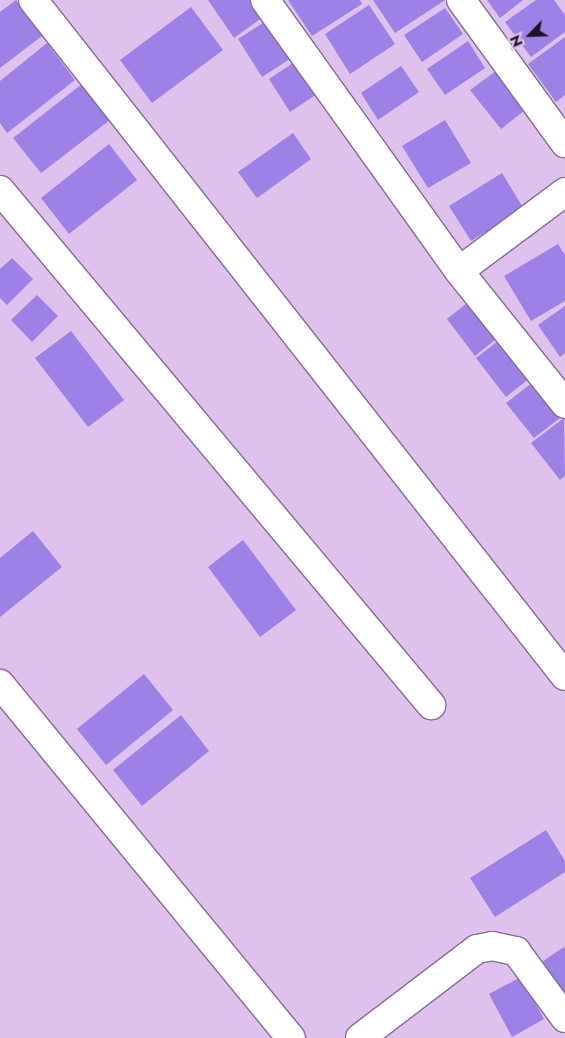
<!DOCTYPE html>
<style>
body{margin:0}
#map{position:relative;width:565px;height:1038px;overflow:hidden;background:#dec1ec;font-family:Jost,sans-serif}
div>[style]{position:absolute}
.building>*{inset:0;background:#9d81e6}
.roads{filter:drop-shadow(1px 0 #876c93) drop-shadow(-1px 0 #876c93) drop-shadow(0 1px #876c93) drop-shadow(0 -1px #876c93)}
.minor>*{height:28px;margin:-14px;padding:0 14px;transform-origin:14px;border-radius:14px;background:#fff}
span{translate:-50% -50%;white-space:nowrap;text-align:center;line-height:1.15;-webkit-text-stroke:4.5px #dec1ec;paint-order:stroke}
.north{position:absolute;left:505px;top:10px;width:50px;height:50px;-webkit-text-stroke:4px #dec1ec;paint-order:stroke;rotate:246deg;font-size:14px;font-weight:700;line-height:20px;text-align:center;color:#1e1323}
.north::after{content:'';display:block;margin:auto;width:18px;height:22px;background:#1e1323;clip-path:polygon(50% 0,100% 100%,50% 72%,0 100%)}
</style>
<div id="map">
<div class="building">
<div style="clip-path:polygon(16px 0,42px 36px,0 68px,0 12px)"></div>
<div style="clip-path:polygon(208px 0,251px 0,263px 17px,234px 38px)"></div>
<div style="clip-path:polygon(288px 0,360px 0,362px 4px,312px 36px)"></div>
<div style="clip-path:polygon(373px 0,445px 0,395px 33px)"></div>
<div style="clip-path:polygon(487px 0,523px 0,500px 18px)"></div>
<div style="clip-path:polygon(536px 0,554px 0,565px 15px,565px 32px,531px 57px,505px 22px)"></div>
<div style="clip-path:polygon(369px 5px,395px 44px,350px 74px,325px 34px)"></div>
<div style="clip-path:polygon(191px 7px,223px 50px,152px 103px,120px 60px)"></div>
<div style="clip-path:polygon(445px 8px,463px 34px,422px 62px,404px 35px)"></div>
<div style="clip-path:polygon(269px 19px,293px 57px,262px 77px,238px 39px)"></div>
<div style="clip-path:polygon(565px 37px,565px 95px,556px 102px,528px 64px)"></div>
<div style="clip-path:polygon(468px 41px,485px 68px,445px 95px,427px 69px)"></div>
<div style="clip-path:polygon(47px 43px,75px 80px,7px 133px,0 123px,0 81px)"></div>
<div style="clip-path:polygon(299px 59px,320px 92px,290px 112px,269px 79px)"></div>
<div style="clip-path:polygon(401px 66px,419px 92px,378px 120px,361px 93px)"></div>
<div style="clip-path:polygon(496px 71px,525px 110px,501px 129px,470px 90px)"></div>
<div style="clip-path:polygon(82px 84px,110px 120px,41px 173px,13px 138px)"></div>
<div style="clip-path:polygon(445px 120px,471px 163px,428px 188px,402px 146px)"></div>
<div style="clip-path:polygon(293px 133px,311px 159px,257px 198px,238px 172px)"></div>
<div style="clip-path:polygon(109px 144px,137px 180px,69px 234px,41px 198px)"></div>
<div style="clip-path:polygon(502px 173px,524px 209px,471px 241px,449px 206px)"></div>
<div style="clip-path:polygon(558px 244px,565px 255px,565px 301px,531px 321px,504px 276px)"></div>
<div style="clip-path:polygon(12px 258px,33px 279px,7px 305px,0 298px,0 269px)"></div>
<div style="clip-path:polygon(37px 295px,58px 316px,32px 342px,11px 320px)"></div>
<div style="clip-path:polygon(477px 295px,506px 331px,475px 356px,447px 319px)"></div>
<div style="clip-path:polygon(565px 306px,565px 353px,560px 357px,538px 325px)"></div>
<div style="clip-path:polygon(71px 331px,124px 400px,88px 427px,35px 358px)"></div>
<div style="clip-path:polygon(506px 335px,536px 373px,506px 397px,476px 358px)"></div>
<div style="clip-path:polygon(537px 379px,565px 414px,534px 438px,506px 403px)"></div>
<div style="clip-path:polygon(564px 418px,565px 476px,560px 480px,531px 443px)"></div>
<div style="clip-path:polygon(33px 531px,62px 567px,0 617px,0 558px)"></div>
<div style="clip-path:polygon(243px 540px,296px 610px,260px 637px,208px 567px)"></div>
<div style="clip-path:polygon(144px 674px,173px 710px,106px 765px,77px 729px)"></div>
<div style="clip-path:polygon(181px 715px,209px 751px,142px 806px,113px 770px)"></div>
<div style="clip-path:polygon(546px 830px,565px 861px,565px 872px,495px 917px,470px 878px)"></div>
<div style="clip-path:polygon(564px 947px,565px 949px,565px 1009px,537px 965px)"></div>
<div style="clip-path:polygon(521px 977px,544px 1019px,512px 1037px,489px 994px)"></div>
</div>
<div class="roads">
<div class="minor">
<div style="left:33px;top:0;width:860px;rotate:51.8deg"></div>
<div style="left:265px;top:0;width:333px;rotate:54.4deg"></div>
<div style="left:459px;top:271px;width:170px;rotate:51.4deg"></div>
<div style="left:461px;top:0;width:177px;rotate:54deg"></div>
<div style="left:0;top:190px;width:672px;rotate:50.07deg"></div>
<div style="left:459px;top:271px;width:132px;rotate:-36.7deg"></div>
<div style="left:0;top:684px;width:458px;rotate:50.6deg"></div>
<div style="left:360px;top:1038px;width:147px;rotate:-37.3deg"></div>
<div style="left:477px;top:949px;width:15px;rotate:-11deg"></div>
<div style="left:492px;top:946px;width:25px;rotate:12deg"></div>
<div style="left:516px;top:951px;width:83px;rotate:53.8deg"></div>
</div>
</div>
<div class="north">N</div>
</div>
